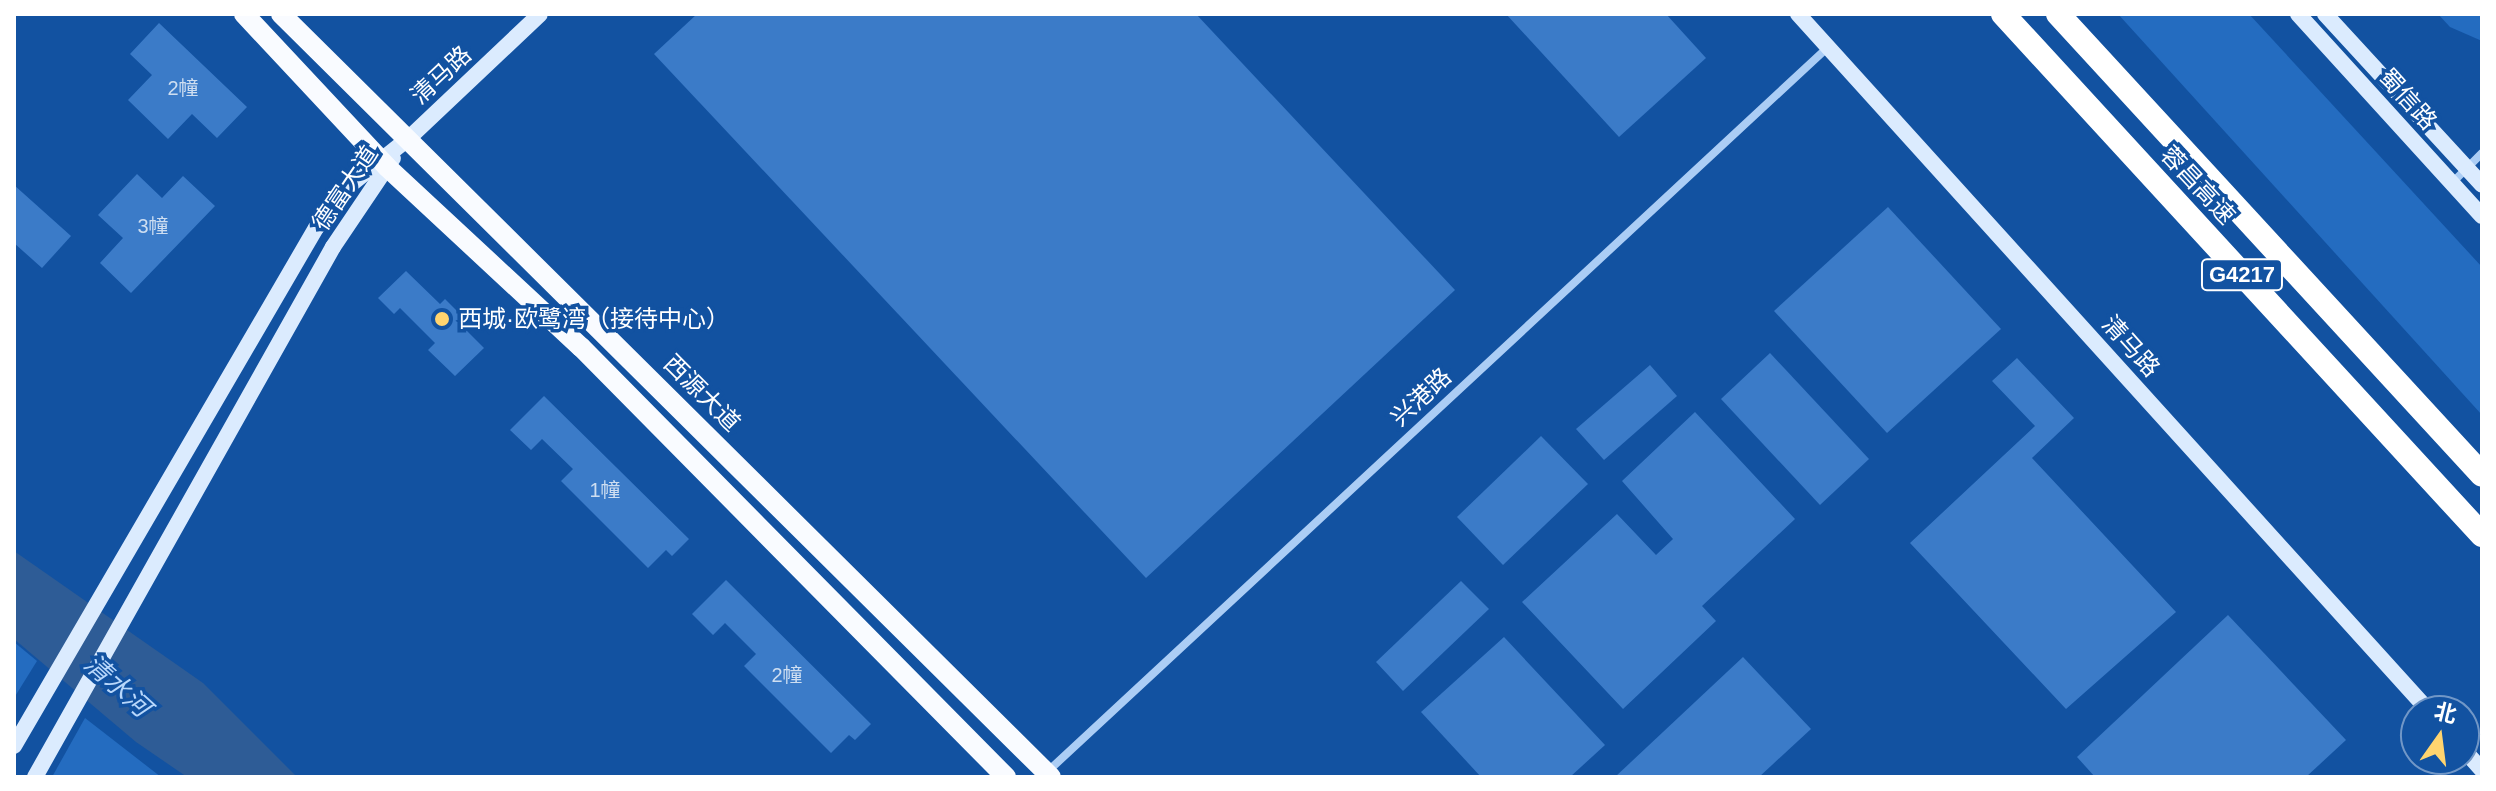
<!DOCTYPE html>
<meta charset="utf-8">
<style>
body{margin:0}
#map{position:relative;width:2496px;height:791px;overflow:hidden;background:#1252a1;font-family:Arial,"Noto Sans SC",sans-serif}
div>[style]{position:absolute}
.green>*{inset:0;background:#246cc0}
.water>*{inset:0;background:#2e5c96}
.building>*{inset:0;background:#3b7bc8}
.street>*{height:8px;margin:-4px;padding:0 4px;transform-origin:4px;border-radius:4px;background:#abcdf5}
.secondary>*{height:16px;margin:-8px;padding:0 8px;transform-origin:8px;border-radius:8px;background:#dbebfe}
.primary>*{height:20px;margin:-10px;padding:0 10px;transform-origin:10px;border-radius:10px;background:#f9fbff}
.highway>*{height:24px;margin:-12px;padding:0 12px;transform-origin:12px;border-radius:12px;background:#fff}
.dots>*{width:22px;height:22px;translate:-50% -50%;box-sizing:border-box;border:4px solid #1252a1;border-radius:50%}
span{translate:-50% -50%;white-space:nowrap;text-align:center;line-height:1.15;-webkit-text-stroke:7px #1252a1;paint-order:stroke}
.number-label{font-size:20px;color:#cedef1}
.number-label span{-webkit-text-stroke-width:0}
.shield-label span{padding:2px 6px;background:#1252a1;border:2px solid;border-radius:6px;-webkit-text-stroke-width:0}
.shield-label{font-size:22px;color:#fff;font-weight:700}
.street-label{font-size:24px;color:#fff}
.poi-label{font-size:24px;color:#fff}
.left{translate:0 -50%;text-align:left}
.water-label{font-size:26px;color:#b8d7fb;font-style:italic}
.frame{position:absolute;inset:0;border:16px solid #fff;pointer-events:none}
.north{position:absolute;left:2400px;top:695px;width:80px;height:80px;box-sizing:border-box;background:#1252a1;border:2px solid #7197c7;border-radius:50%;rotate:14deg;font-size:22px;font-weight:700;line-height:32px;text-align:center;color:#fff}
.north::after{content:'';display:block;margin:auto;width:28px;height:36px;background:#ffd46f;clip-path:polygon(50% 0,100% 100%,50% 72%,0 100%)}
</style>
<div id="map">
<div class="green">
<div style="clip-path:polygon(2118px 14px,2249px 14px,2482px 267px,2482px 415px)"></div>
<div style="clip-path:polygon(2438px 14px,2482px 14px,2482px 41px,2450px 27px)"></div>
<div style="clip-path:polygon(14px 642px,37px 661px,14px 698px)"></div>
<div style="clip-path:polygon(85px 718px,161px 777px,52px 777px)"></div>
</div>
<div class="water">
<div style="clip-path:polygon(14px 551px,203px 683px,297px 777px,187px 777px,136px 742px,14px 639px)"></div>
</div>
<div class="building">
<div style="clip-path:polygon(697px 14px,1196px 14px,1455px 290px,1146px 578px,654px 54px)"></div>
<div style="clip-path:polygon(1506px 14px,1666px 14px,1706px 58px,1619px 137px)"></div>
<div style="clip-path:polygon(159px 23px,247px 107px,217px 138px,192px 114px,168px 139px,128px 100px,152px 75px,130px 54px)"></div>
<div style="clip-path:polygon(137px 174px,162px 198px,183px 176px,215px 206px,131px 293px,100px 263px,123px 238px,98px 215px)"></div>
<div style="clip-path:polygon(14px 185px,71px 236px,42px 268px,14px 243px)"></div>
<div style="clip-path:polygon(1888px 207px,2001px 329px,1887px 433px,1774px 311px)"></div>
<div style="clip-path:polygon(406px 271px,440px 304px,445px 299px,462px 316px,457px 321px,484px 348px,455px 376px,428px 350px,435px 343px,400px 308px,394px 314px,378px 298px)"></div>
<div style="clip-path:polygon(1770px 353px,1869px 459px,1820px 505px,1721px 399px)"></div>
<div style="clip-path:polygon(2017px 358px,2074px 418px,2032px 458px,2176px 612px,2066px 709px,1910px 543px,2035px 426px,1992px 381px)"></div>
<div style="clip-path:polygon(1650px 365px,1677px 396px,1604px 460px,1576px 429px)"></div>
<div style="clip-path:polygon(544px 396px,689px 539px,672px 556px,666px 550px,648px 568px,561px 481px,573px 469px,542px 439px,531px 450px,510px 430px)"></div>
<div style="clip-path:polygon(1695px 412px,1795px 519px,1702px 606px,1716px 621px,1623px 709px,1522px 602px,1617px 514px,1656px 555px,1673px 539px,1622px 481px)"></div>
<div style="clip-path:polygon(1541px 436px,1588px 484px,1503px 565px,1457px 517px)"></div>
<div style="clip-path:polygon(726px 580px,871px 724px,855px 740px,849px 735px,831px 753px,744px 666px,756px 654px,725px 623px,713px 635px,692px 614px)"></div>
<div style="clip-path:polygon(1461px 581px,1489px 609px,1403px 691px,1376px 662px)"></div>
<div style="clip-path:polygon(2228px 615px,2346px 740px,2306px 777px,2095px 777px,2077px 757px)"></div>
<div style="clip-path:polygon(1504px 637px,1605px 745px,1570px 777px,1481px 777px,1421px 712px)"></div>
<div style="clip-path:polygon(1743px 657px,1811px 729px,1759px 777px,1615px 777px)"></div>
</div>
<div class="street">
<div style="left:2452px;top:183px;width:42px;rotate:-45deg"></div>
<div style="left:1046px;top:773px;width:1067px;rotate:-42.87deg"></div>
</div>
<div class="secondary">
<div style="left:1798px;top:14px;width:940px;rotate:47.85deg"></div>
<div style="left:2298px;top:14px;width:273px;rotate:47.7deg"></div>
<div style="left:2325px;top:14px;width:232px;rotate:47.4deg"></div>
<div style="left:14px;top:746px;width:600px;rotate:-59.76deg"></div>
<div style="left:316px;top:228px;width:55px;rotate:-51.7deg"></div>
<div style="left:350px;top:185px;width:75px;rotate:-38.5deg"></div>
<div style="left:409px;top:138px;width:180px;rotate:-43.4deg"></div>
<div style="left:2464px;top:750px;width:27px;rotate:48deg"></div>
<div style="left:35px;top:777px;width:608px;rotate:-60.65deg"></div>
<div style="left:333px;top:247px;width:107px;rotate:-56deg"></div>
</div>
<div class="primary">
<div style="left:244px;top:14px;width:209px;rotate:46.9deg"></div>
<div style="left:387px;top:167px;width:265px;rotate:42.9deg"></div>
<div style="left:581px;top:347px;width:605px;rotate:45.34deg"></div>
<div style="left:281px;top:14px;width:1084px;rotate:44.74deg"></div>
</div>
<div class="highway">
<div style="left:2003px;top:14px;width:708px;rotate:47.41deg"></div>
<div style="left:2058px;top:14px;width:626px;rotate:47.39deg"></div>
</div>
<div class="dots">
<div style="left:442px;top:319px;background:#ffd46f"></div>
</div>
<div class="number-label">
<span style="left:183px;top:88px">2幢</span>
<span style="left:153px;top:226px">3幢</span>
<span style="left:605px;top:490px">1幢</span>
<span style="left:787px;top:675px">2幢</span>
</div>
<div class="shield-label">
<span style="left:2242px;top:275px">G4217</span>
</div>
<div class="street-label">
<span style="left:441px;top:75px;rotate:-43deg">清马路</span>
<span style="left:2408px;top:99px;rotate:48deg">蜀信路</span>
<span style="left:2198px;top:185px;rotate:47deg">蓉昌高速</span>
<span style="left:345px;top:188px;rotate:-56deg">德富大道</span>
<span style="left:2131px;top:346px;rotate:48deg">清马路</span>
<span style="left:702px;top:393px;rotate:45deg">西源大道</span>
<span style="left:1421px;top:397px;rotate:-43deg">兴港路</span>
</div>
<div class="poi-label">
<span class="left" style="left:458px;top:319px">西城·欧鹭湾（接待中心）</span>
</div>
<div class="water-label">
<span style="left:117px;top:686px;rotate:42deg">清水河</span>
</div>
<div class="frame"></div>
<div class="north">北</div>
</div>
